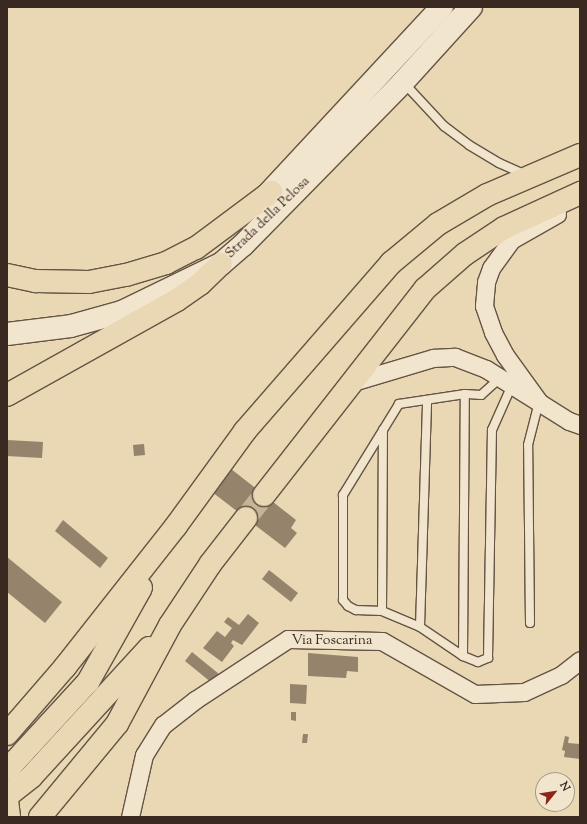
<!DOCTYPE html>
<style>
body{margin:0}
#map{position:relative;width:587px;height:824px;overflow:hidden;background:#ead7b3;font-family:"Sorts Mill Goudy",serif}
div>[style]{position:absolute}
.building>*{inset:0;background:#95836c}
.highway-tunnel>*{height:22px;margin-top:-11px;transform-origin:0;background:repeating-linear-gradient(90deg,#c7b496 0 22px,transparent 0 33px)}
.roads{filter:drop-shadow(1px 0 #655445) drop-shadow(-1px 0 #655445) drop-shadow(0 1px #655445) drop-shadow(0 -1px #655445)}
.lane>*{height:8px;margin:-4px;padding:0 4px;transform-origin:4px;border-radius:4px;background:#f1e5ce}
.street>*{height:17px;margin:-8.5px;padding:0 8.5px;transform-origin:8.5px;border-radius:8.5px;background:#f1e5ce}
.secondary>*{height:22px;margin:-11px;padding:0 11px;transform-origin:11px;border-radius:11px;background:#f1e5ce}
.highway>*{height:22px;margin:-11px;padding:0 11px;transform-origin:11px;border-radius:11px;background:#ead7b3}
span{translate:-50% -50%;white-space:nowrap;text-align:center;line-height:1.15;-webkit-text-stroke:3px #f1e5ce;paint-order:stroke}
.street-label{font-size:14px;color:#392920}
.frame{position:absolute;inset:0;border:8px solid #392920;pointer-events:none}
.north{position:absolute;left:535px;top:772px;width:40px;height:40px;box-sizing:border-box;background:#f1e5ce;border:1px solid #a79a88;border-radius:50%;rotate:60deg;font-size:11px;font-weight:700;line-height:16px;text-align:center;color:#392920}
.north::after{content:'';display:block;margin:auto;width:14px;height:18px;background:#8f2418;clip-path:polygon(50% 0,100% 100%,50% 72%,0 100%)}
</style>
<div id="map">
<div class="building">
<div style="clip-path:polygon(7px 440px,43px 442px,42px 458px,7px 456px)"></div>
<div style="clip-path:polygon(144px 444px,145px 455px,134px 456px,133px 445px)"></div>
<div style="clip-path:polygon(217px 458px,296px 520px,291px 528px,297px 533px,285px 548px,199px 482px)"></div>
<div style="clip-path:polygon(63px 520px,108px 558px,100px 568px,55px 531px)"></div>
<div style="clip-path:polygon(7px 557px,62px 602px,45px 623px,7px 592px)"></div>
<div style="clip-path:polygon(269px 570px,298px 593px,291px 602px,262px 579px)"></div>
<div style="clip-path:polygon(248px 614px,259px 623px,242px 645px,233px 640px,231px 643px,234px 646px,222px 662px,203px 648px,217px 631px,225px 637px,232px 628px,224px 622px,228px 617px,239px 625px)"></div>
<div style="clip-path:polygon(192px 652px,219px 674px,212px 683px,185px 661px)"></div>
<div style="clip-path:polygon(308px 653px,358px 657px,358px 672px,347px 671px,346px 678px,308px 676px)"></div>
<div style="clip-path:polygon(290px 684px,307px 685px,306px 704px,290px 703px)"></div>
<div style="clip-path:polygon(291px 712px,296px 712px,296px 721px,291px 720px)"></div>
<div style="clip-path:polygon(303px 734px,308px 734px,307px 743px,302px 743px)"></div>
<div style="clip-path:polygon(565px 736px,569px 737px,568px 743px,580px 744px,580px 759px,564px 757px,565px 751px,562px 750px)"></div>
</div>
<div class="highway-tunnel">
<div style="left:246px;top:518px;width:29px;rotate:-52deg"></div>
</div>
<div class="roads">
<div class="lane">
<div style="left:404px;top:83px;width:59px;rotate:47.1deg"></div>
<div style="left:444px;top:126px;width:31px;rotate:37deg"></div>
<div style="left:469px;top:145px;width:35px;rotate:31deg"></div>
<div style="left:499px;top:163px;width:30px;rotate:24deg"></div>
<div style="left:500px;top:378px;width:25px;rotate:138deg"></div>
<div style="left:481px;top:395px;width:16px;rotate:-176deg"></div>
<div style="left:465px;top:394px;width:67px;rotate:171.4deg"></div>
<div style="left:399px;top:404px;width:107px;rotate:121.6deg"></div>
<div style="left:343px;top:495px;width:105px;rotate:90deg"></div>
<div style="left:343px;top:600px;width:8px;rotate:50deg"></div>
<div style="left:348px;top:606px;width:9px;rotate:27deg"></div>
<div style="left:356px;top:610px;width:26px;rotate:2deg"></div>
<div style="left:382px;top:611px;width:41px;rotate:22.8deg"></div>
<div style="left:420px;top:627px;width:52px;rotate:34deg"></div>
<div style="left:463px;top:656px;width:16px;rotate:22deg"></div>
<div style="left:478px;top:662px;width:11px;rotate:-22deg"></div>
<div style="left:488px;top:658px;width:228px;rotate:-89deg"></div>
<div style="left:492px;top:430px;width:49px;rotate:-66deg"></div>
<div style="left:382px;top:611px;width:181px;rotate:-89.7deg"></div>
<div style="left:530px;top:623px;width:178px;rotate:-90.6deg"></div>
<div style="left:528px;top:445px;width:44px;rotate:-75.7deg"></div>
<div style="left:420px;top:627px;width:227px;rotate:-88.2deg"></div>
<div style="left:463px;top:656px;width:262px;rotate:-89.6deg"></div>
</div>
<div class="street">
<div style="left:349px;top:383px;width:88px;rotate:-16.6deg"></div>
<div style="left:433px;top:358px;width:22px;rotate:-3deg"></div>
<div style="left:455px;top:357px;width:33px;rotate:21deg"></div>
<div style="left:486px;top:369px;width:98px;rotate:32.1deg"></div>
<div style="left:569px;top:421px;width:12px;rotate:20deg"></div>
<div style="left:539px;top:402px;width:58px;rotate:-125.9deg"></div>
<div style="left:505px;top:355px;width:26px;rotate:-118deg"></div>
<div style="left:493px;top:332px;width:28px;rotate:-109deg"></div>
<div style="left:484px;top:306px;width:24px;rotate:-85deg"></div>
<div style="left:486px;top:282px;width:15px;rotate:-70deg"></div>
<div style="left:491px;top:268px;width:34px;rotate:-54deg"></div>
<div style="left:511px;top:240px;width:53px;rotate:-29.5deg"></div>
<div style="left:130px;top:817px;width:64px;rotate:-77.3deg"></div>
<div style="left:144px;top:755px;width:36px;rotate:-58deg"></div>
<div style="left:163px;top:725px;width:41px;rotate:-38deg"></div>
<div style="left:195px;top:700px;width:111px;rotate:-33.3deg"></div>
<div style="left:288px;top:639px;width:94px;rotate:1.2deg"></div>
<div style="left:382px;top:641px;width:107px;rotate:29.7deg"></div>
<div style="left:475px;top:694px;width:49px;rotate:-2.3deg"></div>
<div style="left:524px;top:692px;width:41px;rotate:-24.7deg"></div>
<div style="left:561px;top:675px;width:24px;rotate:-38deg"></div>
</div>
<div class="secondary">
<div style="left:258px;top:205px;width:270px;rotate:-47.1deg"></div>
<div style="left:7px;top:334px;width:64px;rotate:-7.1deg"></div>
<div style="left:71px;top:326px;width:53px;rotate:-15.4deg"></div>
<div style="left:122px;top:312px;width:110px;rotate:-25.9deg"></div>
<div style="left:221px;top:264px;width:29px;rotate:-41deg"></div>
<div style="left:243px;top:245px;width:228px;rotate:-45.5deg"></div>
<div style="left:403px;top:82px;width:101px;rotate:-47.8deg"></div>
</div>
<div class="highway">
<div style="left:7px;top:275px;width:30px;rotate:12deg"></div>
<div style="left:36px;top:281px;width:53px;rotate:1.1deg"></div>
<div style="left:89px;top:282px;width:38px;rotate:-11deg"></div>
<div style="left:126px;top:275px;width:42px;rotate:-16.7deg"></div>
<div style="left:166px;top:263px;width:34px;rotate:-27deg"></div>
<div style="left:196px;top:248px;width:94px;rotate:-36.7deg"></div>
<div style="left:7px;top:395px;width:195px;rotate:-29.2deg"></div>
<div style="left:177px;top:300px;width:28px;rotate:-35deg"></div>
<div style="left:200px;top:284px;width:29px;rotate:-44deg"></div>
<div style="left:264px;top:495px;width:261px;rotate:-52deg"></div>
<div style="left:425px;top:289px;width:53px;rotate:-41.2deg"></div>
<div style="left:465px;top:254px;width:47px;rotate:-33.7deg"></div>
<div style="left:504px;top:228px;width:84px;rotate:-24.7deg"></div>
<div style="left:7px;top:734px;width:89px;rotate:-49.1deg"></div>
<div style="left:65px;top:667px;width:179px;rotate:-51.8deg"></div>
<div style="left:176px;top:526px;width:117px;rotate:-54deg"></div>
<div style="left:245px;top:431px;width:223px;rotate:-49deg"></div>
<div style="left:391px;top:263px;width:61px;rotate:-39.7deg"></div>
<div style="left:438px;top:224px;width:57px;rotate:-30.6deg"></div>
<div style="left:487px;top:195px;width:101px;rotate:-23.3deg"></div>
<div style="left:7px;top:770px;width:120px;rotate:-47.4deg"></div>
<div style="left:88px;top:682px;width:108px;rotate:-60.6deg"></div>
<div style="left:7px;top:796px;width:31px;rotate:-38deg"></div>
<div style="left:31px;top:777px;width:175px;rotate:-47.5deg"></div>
<div style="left:7px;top:800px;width:17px;rotate:83deg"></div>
<div style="left:40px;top:817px;width:121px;rotate:-50.4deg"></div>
<div style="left:117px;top:724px;width:112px;rotate:-61.8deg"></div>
<div style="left:170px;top:625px;width:74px;rotate:-56.5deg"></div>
<div style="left:211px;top:563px;width:57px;rotate:-52.1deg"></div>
</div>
</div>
<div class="street-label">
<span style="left:268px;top:218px;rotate:-44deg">Strada della Pelosa</span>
<span style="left:332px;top:641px">Via Foscarina</span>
</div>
<div class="frame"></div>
<div class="north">N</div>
</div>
